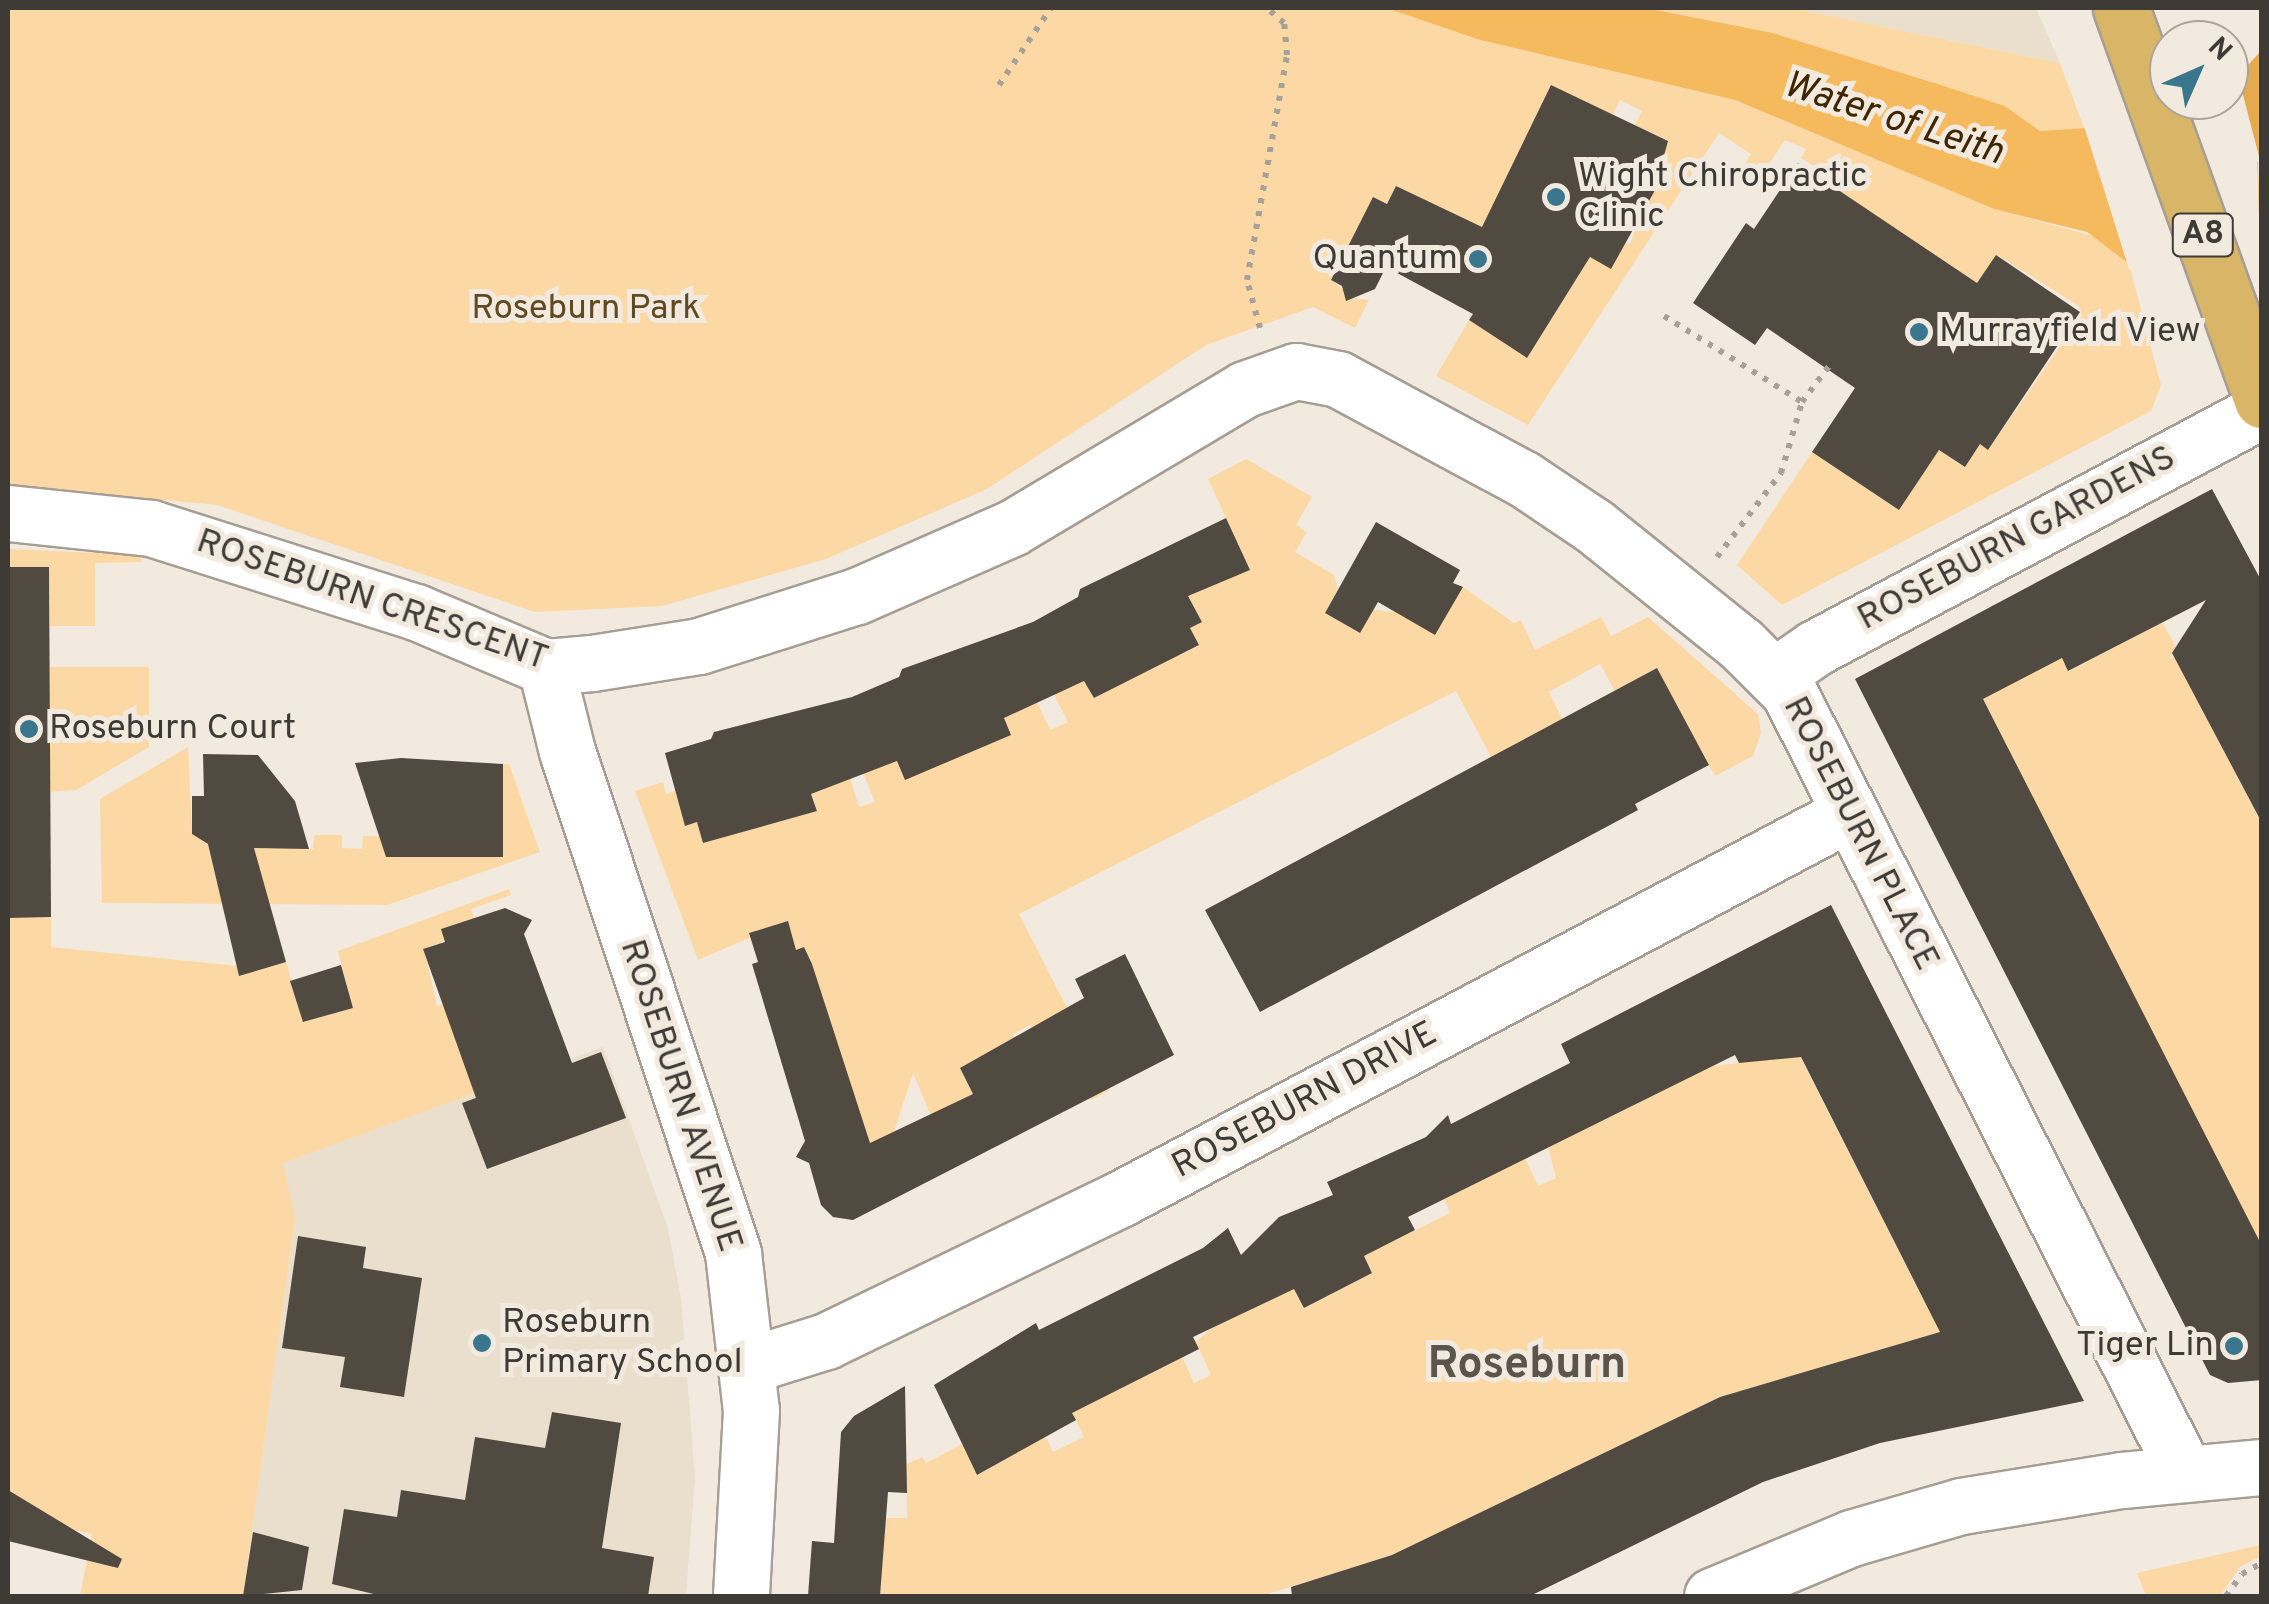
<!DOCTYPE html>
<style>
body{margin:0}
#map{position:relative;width:2269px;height:1604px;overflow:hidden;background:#f3eadf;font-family:Overpass,sans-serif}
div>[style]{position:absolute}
.built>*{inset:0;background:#eadfcd}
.green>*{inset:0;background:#fcd8a5}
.forest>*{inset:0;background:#e5aa4d}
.water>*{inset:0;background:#f6ba5e}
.pier>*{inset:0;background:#f3eadf}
.building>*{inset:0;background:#514a41}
.path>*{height:6px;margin-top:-3px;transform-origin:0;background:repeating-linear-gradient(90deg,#a8a199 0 5px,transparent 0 13px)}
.roads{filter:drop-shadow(2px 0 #a69e94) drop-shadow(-2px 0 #a69e94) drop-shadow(0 2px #a69e94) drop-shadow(0 -2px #a69e94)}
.minor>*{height:55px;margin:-27.5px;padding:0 27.5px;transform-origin:27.5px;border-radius:27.5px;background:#fff}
.major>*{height:55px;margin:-27.5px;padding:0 27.5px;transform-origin:27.5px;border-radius:27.5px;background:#d9b568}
.dots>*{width:28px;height:28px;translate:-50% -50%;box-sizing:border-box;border:5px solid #f3eadf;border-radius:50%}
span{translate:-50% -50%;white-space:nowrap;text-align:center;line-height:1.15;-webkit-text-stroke:10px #f3eadf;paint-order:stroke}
.shield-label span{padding:2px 8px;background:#f3eadf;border:2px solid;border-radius:8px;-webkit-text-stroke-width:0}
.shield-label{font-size:32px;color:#3e3a36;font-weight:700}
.poi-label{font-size:35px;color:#3e3a36}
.left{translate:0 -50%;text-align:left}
.right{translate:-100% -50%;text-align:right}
.park-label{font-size:35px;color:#614922}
.street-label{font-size:35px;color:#3e3a36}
.water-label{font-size:38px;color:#3e2600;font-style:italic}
.district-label{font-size:45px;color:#5c554c;font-weight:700}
.frame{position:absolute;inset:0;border:10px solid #3e3a36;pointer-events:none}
.north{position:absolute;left:2149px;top:20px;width:100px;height:100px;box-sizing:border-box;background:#f3eadf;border:2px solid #aba49b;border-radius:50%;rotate:45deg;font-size:28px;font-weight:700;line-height:40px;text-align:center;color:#3e3a36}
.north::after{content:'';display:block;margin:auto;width:35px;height:45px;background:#3a768d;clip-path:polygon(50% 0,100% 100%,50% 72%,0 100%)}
</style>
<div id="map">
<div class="built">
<div style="clip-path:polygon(1792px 8px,2036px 8px,2060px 63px)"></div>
<div style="clip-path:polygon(603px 1047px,668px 1228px,681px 1298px,695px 1478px,686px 1596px,243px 1596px,295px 1218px,282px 1163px)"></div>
</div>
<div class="green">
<div style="clip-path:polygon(8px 8px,1386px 8px,1480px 40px,1735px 100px,1994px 209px,2097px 237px,2129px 264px,2161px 385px,2151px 411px,1782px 605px,1737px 565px,1812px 452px,1899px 510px,1931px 461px,1920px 437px,1964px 467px,1980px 444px,1989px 449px,2082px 315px,2079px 306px,1997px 255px,1977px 283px,1821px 189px,1829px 176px,1801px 158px,1806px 149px,1785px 140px,1757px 182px,1740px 172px,1751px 154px,1719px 133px,1528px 425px,1436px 376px,1469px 320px,1527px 358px,1590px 257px,1611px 268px,1624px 243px,1630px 244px,1668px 141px,1635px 125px,1642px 111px,1620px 100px,1613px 115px,1551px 86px,1473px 248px,1396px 186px,1387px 204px,1373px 198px,1331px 279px,1352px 298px,1369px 300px,1355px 328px,1313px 307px,1206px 345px,987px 489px,826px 559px,662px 606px,535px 612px,217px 505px,8px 485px)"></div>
<div style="clip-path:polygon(1646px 8px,1792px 8px,2060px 63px,2084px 128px,2040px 131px,2005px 106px,1944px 86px,1773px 33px)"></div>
<div style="clip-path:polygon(1246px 459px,1312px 497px,1296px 525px,1307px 532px,1295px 552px,1334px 575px,1338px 589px,1325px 613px,1359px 633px,1374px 610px,1446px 616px,1463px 587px,1514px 623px,1521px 620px,1535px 650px,1601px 617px,1611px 636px,1648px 617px,1758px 714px,1761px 733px,1753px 756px,1715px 776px,1657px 669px,1615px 691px,1600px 664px,1549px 692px,1567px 729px,1550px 725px,1491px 757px,1456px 691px,1019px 914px,1109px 1090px,1091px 1100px,1061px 1042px,1043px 1051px,1030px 1025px,1013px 1034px,1029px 1066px,982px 1056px,960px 1068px,973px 1094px,931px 1116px,913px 1073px,893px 1135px,868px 1152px,812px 964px,804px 947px,796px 950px,788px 921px,698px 960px,635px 791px,663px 782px,666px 794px,675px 791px,686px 825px,697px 822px,703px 843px,722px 838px,714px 809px,817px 810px,811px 794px,825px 789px,815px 754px,828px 705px,859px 807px,875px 802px,848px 737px,871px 734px,885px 766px,1014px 714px,1006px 632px,1050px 730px,1068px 722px,1020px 629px,1073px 686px,1084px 681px,1095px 698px,1112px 689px,1099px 663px,1165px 627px,1180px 655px,1199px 646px,1190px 628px,1202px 621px,1184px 588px,1250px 570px,1208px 479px)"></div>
<div style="clip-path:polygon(8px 549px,141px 555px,141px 562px,95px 563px,95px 626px,50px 626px,49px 567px,8px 567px)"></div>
<div style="clip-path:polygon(2156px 611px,2176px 647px,2169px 659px,2174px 657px,2261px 822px,2261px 1246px,1983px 699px,2060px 656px,2069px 671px,2137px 636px)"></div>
<div style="clip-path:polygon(50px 667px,149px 667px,149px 747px,76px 790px,50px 792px)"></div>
<div style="clip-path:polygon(188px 747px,192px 834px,208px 845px,313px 849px,314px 835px,342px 835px,342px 848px,362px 849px,363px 836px,503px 837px,503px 764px,509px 764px,540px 852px,387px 905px,102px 903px,100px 799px)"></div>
<div style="clip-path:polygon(509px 889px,511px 895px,471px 909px,474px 919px,442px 930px,445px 941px,424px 949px,437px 1006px,471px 995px,484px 1033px,456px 1043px,463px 1061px,484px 1054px,566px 1060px,283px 1163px,295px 1218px,243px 1596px,80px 1596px,92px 1534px,54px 1526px,8px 1490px,8px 918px,51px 917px,51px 947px,237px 966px,240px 975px,286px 962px,304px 1022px,353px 1008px,338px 951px)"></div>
<div style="clip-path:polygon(1781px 1019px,1922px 1297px,1956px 1327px,1720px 1397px,1392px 1555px,1261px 1596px,880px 1596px,885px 1518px,907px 1518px,906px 1464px,923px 1457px,926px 1463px,962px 1444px,978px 1475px,1019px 1452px,995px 1401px,1029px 1444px,1046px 1437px,1053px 1452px,1084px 1437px,1061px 1390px,1118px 1390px,1145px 1376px,1134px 1354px,1172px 1334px,1194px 1383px,1211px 1375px,1196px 1342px,1209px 1330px,1291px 1282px,1305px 1308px,1372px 1273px,1364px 1256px,1450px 1213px,1444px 1199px,1525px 1158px,1538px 1186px,1556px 1178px,1548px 1147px,1592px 1105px,1601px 1122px,1712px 1066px,1739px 1063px,1771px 1048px)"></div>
<div style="clip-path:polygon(2261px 1545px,2261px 1556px,2240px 1567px,2220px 1596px,2146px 1596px,2137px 1573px)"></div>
</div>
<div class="forest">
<div style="clip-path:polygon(2261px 51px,2261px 164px,2242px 91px,2247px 66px)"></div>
</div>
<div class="water">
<div style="clip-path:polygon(1386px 8px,1646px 8px,1773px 33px,1944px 86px,2005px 106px,2040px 131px,2084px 128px,2258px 162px,2261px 302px,2129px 264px,2087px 232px,1994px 209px,1735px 100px,1480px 40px)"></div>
</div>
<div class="pier">
<div style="clip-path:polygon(2083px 123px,2257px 157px,2262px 307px,2129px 269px)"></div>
</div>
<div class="building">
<div style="clip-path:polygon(1551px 85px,1668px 141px,1654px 192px,1611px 269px,1590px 257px,1527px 358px,1469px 320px,1473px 314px,1386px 267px,1375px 289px,1346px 301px,1342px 286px,1331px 280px,1373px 197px,1387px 204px,1396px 186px,1482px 227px)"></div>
<div style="clip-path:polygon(1798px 163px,1977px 283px,1996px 255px,2080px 312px,1988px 450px,1980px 444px,1965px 467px,1939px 450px,1899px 510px,1812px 452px,1855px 388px,1767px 328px,1755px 345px,1693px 303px,1746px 223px,1754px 229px)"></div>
<div style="clip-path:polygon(2212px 489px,2262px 582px,2262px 823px,2172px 653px,2206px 600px,2068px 671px,2062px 658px,1983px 699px,2262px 1246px,2262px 1380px,2228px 1383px,2210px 1375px,1855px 679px)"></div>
<div style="clip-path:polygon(1226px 518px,1250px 570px,1188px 596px,1202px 622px,1190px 628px,1199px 645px,1094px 698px,1084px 681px,1004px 718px,1011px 735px,905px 780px,897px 761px,811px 794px,817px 811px,703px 843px,697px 822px,685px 826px,665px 753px,711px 739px,714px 732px,852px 697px,899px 677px,902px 669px,1033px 622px,1078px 597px,1080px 589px)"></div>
<div style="clip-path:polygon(1376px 522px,1460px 570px,1453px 583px,1463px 587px,1435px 635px,1378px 602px,1360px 633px,1325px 613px)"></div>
<div style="clip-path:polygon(8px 567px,49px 567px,51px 917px,8px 918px)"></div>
<div style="clip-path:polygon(1657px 668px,1709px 765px,1635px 804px,1638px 810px,1260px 1012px,1205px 910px)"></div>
<div style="clip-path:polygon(203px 754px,258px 755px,295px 801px,309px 849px,254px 848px,286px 962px,239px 976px,208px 844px,192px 834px,192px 796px,204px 796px)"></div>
<div style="clip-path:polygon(401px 758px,503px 764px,503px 857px,386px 857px,355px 763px)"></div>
<div style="clip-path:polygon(1831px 905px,2084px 1401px,1880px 1443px,1763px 1482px,1530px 1596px,1292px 1596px,1291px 1587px,1392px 1555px,1720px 1397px,1940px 1332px,1801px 1057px,1739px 1063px,1735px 1055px,1408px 1217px,1415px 1230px,1364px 1256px,1372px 1273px,1304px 1308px,1294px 1289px,1193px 1337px,1199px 1349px,1072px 1413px,1076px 1420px,977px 1475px,934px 1385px,1036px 1323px,1039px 1330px,1203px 1248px,1228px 1228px,1241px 1255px,1279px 1217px,1333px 1195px,1327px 1182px,1426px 1137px,1448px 1115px,1451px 1124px,1570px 1063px,1561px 1044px)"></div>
<div style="clip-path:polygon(505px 908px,532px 920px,524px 934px,572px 1063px,601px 1052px,626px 1118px,487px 1169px,462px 1103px,476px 1098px,423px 949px,445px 942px,441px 929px)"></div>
<div style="clip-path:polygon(788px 921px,796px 950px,804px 947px,812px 964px,870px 1143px,973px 1094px,960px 1068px,1084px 998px,1075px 979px,1125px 954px,1174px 1055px,853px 1220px,833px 1217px,821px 1205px,809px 1163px,796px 1157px,805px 1141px,752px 964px,758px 962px,749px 933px)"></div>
<div style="clip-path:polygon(341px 965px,353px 1008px,303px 1022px,290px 981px)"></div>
<div style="clip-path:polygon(298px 1236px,366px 1247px,363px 1268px,422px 1278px,404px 1397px,340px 1387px,345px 1357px,282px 1348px)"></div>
<div style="clip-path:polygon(905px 1386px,907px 1493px,888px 1492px,880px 1596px,808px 1596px,812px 1541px,834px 1543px,841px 1432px,854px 1416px)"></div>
<div style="clip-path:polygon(552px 1412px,621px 1423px,602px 1548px,654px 1557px,648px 1596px,382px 1596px,332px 1584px,344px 1509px,397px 1517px,401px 1490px,465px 1500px,475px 1437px,545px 1448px)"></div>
<div style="clip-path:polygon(8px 1490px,122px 1559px,118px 1568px,8px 1541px)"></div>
<div style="clip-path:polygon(253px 1532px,309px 1547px,302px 1590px,243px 1596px)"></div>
</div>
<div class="path">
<div style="left:999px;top:85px;width:93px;rotate:-56deg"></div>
<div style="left:1664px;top:316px;width:163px;rotate:31.9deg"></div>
<div style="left:1260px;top:328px;width:50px;rotate:-105.2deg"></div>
<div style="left:1247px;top:280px;width:229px;rotate:-79.9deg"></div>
<div style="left:1287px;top:55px;width:32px;rotate:-95deg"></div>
<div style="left:1284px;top:23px;width:23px;rotate:-139deg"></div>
<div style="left:1717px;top:557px;width:106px;rotate:-52.7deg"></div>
<div style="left:1781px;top:473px;width:74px;rotate:-73.5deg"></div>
<div style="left:1802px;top:402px;width:45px;rotate:-53.1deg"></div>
<div style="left:2226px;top:1596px;width:27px;rotate:-54deg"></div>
<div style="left:2242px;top:1574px;width:23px;rotate:-29deg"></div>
</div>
<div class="roads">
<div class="minor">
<div style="left:8px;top:513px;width:144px;rotate:6deg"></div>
<div style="left:151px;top:528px;width:278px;rotate:17.6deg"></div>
<div style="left:416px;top:612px;width:141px;rotate:22.9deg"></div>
<div style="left:546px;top:667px;width:46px;rotate:-5deg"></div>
<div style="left:592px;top:663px;width:108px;rotate:-9deg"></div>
<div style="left:699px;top:646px;width:166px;rotate:-17.6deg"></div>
<div style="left:857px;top:596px;width:169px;rotate:-23.7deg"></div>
<div style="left:1012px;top:528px;width:271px;rotate:-30.8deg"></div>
<div style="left:1245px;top:389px;width:54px;rotate:-19.4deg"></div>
<div style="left:1296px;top:371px;width:43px;rotate:10.8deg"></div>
<div style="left:1338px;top:379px;width:211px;rotate:28.3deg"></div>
<div style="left:1524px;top:479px;width:84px;rotate:33.9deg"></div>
<div style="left:1594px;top:526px;width:189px;rotate:38.8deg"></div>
<div style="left:1741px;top:644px;width:68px;rotate:45deg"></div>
<div style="left:1789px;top:692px;width:876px;rotate:63.11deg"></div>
<div style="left:546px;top:667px;width:87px;rotate:76deg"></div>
<div style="left:567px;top:751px;width:529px;rotate:71.7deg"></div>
<div style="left:733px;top:1253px;width:158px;rotate:83.5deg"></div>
<div style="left:751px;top:1410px;width:186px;rotate:93.1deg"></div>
<div style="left:1776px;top:675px;width:47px;rotate:-34.7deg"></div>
<div style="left:1815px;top:648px;width:506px;rotate:-28.03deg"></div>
<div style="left:749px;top:1365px;width:81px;rotate:-17.3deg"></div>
<div style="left:826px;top:1341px;width:326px;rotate:-25.8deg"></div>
<div style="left:1120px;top:1199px;width:826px;rotate:-27.87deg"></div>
<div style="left:1712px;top:1596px;width:151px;rotate:-22.6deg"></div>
<div style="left:1851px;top:1538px;width:115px;rotate:-16.2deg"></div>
<div style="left:1961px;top:1506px;width:163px;rotate:-9.2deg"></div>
<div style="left:2122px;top:1480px;width:141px;rotate:-5.3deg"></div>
</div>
<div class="major">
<div style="left:2121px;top:8px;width:417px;rotate:70.2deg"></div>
</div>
</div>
<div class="dots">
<div style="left:1556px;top:197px;background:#3a768d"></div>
<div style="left:1478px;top:259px;background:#3a768d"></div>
<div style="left:1919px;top:332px;background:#3a768d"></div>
<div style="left:29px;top:729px;background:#3a768d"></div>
<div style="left:482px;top:1343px;background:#3a768d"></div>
<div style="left:2234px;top:1346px;background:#3a768d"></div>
</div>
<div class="shield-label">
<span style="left:2203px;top:235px">A8</span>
</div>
<div class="poi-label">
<span class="left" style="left:1578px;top:197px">Wight Chiropractic<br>Clinic</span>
<span class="right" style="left:1458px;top:259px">Quantum</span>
<span class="left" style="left:1939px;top:332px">Murrayfield View</span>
<span class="left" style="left:49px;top:729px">Roseburn Court</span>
<span class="left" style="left:502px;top:1343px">Roseburn<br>Primary School</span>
<span class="right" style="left:2214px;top:1346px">Tiger Lin</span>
</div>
<div class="park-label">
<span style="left:586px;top:309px">Roseburn Park</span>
</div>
<div class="street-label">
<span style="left:2017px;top:539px;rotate:-28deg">ROSEBURN GARDENS</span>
<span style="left:372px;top:601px;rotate:19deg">ROSEBURN CRESCENT</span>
<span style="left:1860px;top:834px;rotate:63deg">ROSEBURN PLACE</span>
<span style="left:680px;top:1096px;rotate:72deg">ROSEBURN AVENUE</span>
<span style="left:1305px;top:1101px;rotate:-28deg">ROSEBURN DRIVE</span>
</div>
<div class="water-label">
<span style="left:1893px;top:120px;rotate:18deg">Water of Leith</span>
</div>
<div class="district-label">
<span style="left:1527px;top:1366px">Roseburn</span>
</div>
<div class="frame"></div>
<div class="north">N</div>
</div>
